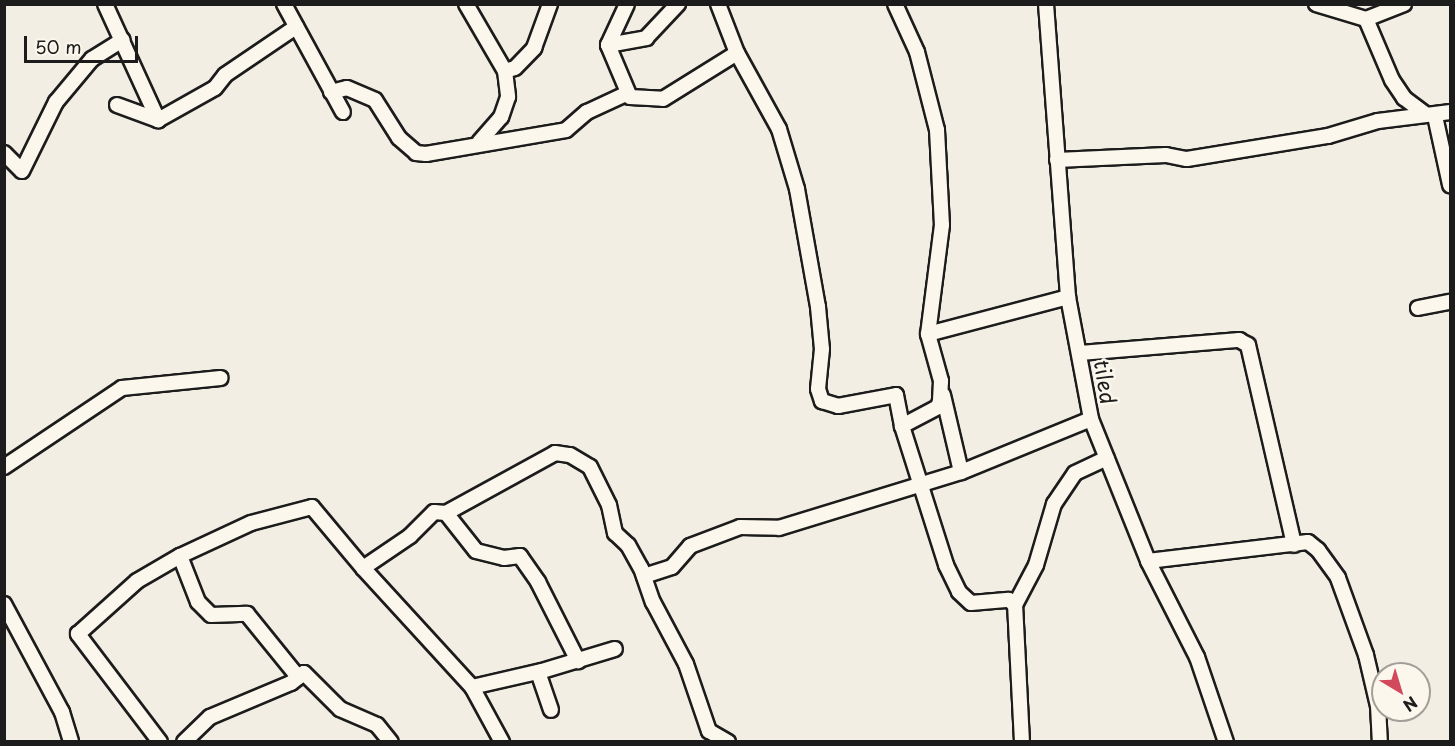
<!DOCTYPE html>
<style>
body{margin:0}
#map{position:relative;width:1455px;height:746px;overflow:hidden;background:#f2eee4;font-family:"Playpen Sans",sans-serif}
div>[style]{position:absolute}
.roads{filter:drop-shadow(2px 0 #1c1c1c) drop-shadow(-2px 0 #1c1c1c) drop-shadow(0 2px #1c1c1c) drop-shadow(0 -2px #1c1c1c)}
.street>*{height:14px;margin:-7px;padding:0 7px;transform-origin:7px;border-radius:7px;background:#fbf7ec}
span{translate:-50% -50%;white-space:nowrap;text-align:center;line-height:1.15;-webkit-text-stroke:5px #fbf7ec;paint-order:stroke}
.street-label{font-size:21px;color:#1c1c1c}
.frame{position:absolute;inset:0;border:6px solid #1c1c1c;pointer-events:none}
.north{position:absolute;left:1371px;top:662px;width:60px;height:60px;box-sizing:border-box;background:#fbf7ec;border:2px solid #a29f99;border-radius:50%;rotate:142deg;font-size:16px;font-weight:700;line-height:24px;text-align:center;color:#1c1c1c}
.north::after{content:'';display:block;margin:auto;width:21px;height:27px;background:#d1495b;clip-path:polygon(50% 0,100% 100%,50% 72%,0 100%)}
.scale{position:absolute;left:24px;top:36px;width:114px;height:27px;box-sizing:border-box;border:3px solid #1c1c1c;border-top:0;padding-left:8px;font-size:18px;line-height:21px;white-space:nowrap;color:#1c1c1c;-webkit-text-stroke:4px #fbf7ec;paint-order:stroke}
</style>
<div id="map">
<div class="roads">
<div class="street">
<div style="left:105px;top:4px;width:128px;rotate:65.4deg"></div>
<div style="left:284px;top:4px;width:123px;rotate:61.4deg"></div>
<div style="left:466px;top:4px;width:78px;rotate:59.8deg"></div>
<div style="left:505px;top:71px;width:26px;rotate:83deg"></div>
<div style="left:508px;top:97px;width:21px;rotate:109deg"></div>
<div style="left:501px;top:117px;width:33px;rotate:131deg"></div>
<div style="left:718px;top:4px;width:53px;rotate:68.8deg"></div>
<div style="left:737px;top:53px;width:87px;rotate:61.1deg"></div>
<div style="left:779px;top:129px;width:63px;rotate:73.3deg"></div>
<div style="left:797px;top:189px;width:120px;rotate:79.9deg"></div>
<div style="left:818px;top:307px;width:42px;rotate:84.6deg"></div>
<div style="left:822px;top:349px;width:40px;rotate:95.7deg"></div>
<div style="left:818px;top:389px;width:13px;rotate:72deg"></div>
<div style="left:822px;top:401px;width:17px;rotate:17deg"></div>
<div style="left:838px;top:406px;width:59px;rotate:-10.7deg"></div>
<div style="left:896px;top:395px;width:32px;rotate:79deg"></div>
<div style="left:902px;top:426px;width:146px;rotate:72.4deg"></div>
<div style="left:946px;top:565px;width:30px;rotate:64deg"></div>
<div style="left:959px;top:592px;width:16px;rotate:43deg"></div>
<div style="left:971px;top:603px;width:38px;rotate:-5deg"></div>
<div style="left:1009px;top:600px;width:8px;rotate:40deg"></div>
<div style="left:895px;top:4px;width:53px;rotate:65.4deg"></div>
<div style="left:917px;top:52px;width:81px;rotate:75.6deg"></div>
<div style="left:937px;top:130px;width:95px;rotate:87deg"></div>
<div style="left:942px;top:225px;width:110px;rotate:97.3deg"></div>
<div style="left:928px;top:334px;width:49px;rotate:74.5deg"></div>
<div style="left:941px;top:381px;width:20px;rotate:93deg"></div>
<div style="left:940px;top:401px;width:6px;rotate:108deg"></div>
<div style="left:938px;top:407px;width:41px;rotate:152.2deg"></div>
<div style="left:1046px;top:4px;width:294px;rotate:85.7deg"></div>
<div style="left:1068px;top:297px;width:124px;rotate:79.3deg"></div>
<div style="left:1091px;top:419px;width:153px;rotate:68.1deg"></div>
<div style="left:1148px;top:561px;width:108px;rotate:63deg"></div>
<div style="left:1197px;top:657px;width:90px;rotate:71.2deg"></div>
<div style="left:1316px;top:4px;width:52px;rotate:16.7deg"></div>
<div style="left:1366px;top:19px;width:41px;rotate:-21.5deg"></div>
<div style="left:1366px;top:19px;width:66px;rotate:66.9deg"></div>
<div style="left:1392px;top:80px;width:22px;rotate:56deg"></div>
<div style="left:1404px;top:98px;width:26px;rotate:37deg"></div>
<div style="left:608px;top:45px;width:56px;rotate:67.1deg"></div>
<div style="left:630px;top:97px;width:33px;rotate:3deg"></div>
<div style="left:663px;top:99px;width:87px;rotate:-31.9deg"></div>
<div style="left:608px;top:45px;width:39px;rotate:-10deg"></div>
<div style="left:646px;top:38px;width:47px;rotate:-46.7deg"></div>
<div style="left:608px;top:45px;width:45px;rotate:-65.1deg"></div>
<div style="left:505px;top:71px;width:10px;rotate:-17deg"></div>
<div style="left:515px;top:68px;width:28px;rotate:-46deg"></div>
<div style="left:534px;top:48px;width:47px;rotate:-70deg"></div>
<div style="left:331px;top:92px;width:16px;rotate:-14deg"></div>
<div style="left:347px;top:88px;width:30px;rotate:23deg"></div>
<div style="left:375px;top:100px;width:45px;rotate:57.7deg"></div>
<div style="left:399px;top:138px;width:23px;rotate:41deg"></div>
<div style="left:416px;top:153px;width:10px;rotate:6deg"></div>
<div style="left:426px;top:154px;width:142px;rotate:-9.7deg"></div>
<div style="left:566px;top:130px;width:28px;rotate:-41deg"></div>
<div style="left:587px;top:112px;width:43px;rotate:-24.8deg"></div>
<div style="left:117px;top:105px;width:44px;rotate:20.1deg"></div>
<div style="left:158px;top:120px;width:65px;rotate:-29.3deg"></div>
<div style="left:215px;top:88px;width:16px;rotate:-52deg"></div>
<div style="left:225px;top:75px;width:86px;rotate:-34.1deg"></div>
<div style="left:1435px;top:116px;width:71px;rotate:77.7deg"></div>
<div style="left:4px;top:153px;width:25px;rotate:45deg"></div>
<div style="left:22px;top:171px;width:77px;rotate:-63.8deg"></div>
<div style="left:56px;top:102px;width:56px;rotate:-50.1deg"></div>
<div style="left:92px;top:59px;width:36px;rotate:-32deg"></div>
<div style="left:1057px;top:160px;width:109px;rotate:-2.6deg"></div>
<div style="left:1166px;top:155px;width:21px;rotate:11deg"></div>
<div style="left:1187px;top:159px;width:143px;rotate:-9.3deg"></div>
<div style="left:1328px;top:136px;width:52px;rotate:-16.7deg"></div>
<div style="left:1378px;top:121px;width:73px;rotate:-7.1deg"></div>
<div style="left:1418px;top:308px;width:33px;rotate:-11deg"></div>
<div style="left:928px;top:334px;width:145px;rotate:-14.8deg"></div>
<div style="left:1080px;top:353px;width:160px;rotate:-4.7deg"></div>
<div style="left:1239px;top:340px;width:10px;rotate:29deg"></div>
<div style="left:1248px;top:345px;width:205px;rotate:77deg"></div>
<div style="left:943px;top:395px;width:79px;rotate:76.8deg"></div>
<div style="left:4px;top:467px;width:142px;rotate:-33.8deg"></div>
<div style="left:122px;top:388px;width:99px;rotate:-5.8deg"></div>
<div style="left:446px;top:513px;width:124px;rotate:-28.8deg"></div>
<div style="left:555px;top:453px;width:15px;rotate:8deg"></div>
<div style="left:570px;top:455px;width:23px;rotate:31deg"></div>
<div style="left:590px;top:467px;width:42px;rotate:63.4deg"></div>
<div style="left:609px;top:505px;width:29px;rotate:78deg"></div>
<div style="left:615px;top:533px;width:18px;rotate:43deg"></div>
<div style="left:628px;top:545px;width:26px;rotate:61deg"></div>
<div style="left:641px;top:568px;width:36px;rotate:71deg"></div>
<div style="left:653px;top:602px;width:70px;rotate:62deg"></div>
<div style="left:686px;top:664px;width:71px;rotate:71.1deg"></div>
<div style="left:709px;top:731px;width:22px;rotate:30deg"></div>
<div style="left:180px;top:556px;width:49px;rotate:68.6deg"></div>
<div style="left:198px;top:602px;width:18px;rotate:45deg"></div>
<div style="left:211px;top:615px;width:36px;rotate:-2deg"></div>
<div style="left:247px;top:614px;width:81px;rotate:51deg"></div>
<div style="left:298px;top:677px;width:7px;rotate:-34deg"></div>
<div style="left:304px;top:673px;width:51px;rotate:45deg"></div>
<div style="left:340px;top:709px;width:40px;rotate:23.4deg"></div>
<div style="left:377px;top:725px;width:22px;rotate:51deg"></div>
<div style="left:1148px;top:561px;width:161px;rotate:-6.8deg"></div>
<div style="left:1308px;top:542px;width:13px;rotate:39deg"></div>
<div style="left:1318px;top:550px;width:34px;rotate:54deg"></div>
<div style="left:1338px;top:578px;width:82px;rotate:70deg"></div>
<div style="left:1366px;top:655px;width:52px;rotate:76.8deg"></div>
<div style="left:1378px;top:706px;width:36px;rotate:87deg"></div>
<div style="left:363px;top:568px;width:57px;rotate:-34.2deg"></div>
<div style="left:410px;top:536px;width:34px;rotate:-45deg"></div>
<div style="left:434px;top:512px;width:12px;rotate:5deg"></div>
<div style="left:446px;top:513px;width:48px;rotate:51.7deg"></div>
<div style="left:476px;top:551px;width:29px;rotate:14deg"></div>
<div style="left:504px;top:558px;width:16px;rotate:-7deg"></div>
<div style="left:520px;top:556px;width:32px;rotate:55deg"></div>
<div style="left:538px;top:582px;width:89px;rotate:63.1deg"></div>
<div style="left:644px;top:576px;width:29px;rotate:-18deg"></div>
<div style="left:672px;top:567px;width:28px;rotate:-49deg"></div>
<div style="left:690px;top:546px;width:53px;rotate:-20.8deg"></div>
<div style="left:740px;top:527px;width:39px;rotate:1deg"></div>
<div style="left:779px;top:528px;width:190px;rotate:-17.1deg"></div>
<div style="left:961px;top:472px;width:140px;rotate:-22.2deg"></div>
<div style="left:4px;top:604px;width:123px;rotate:61.8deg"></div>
<div style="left:62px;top:712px;width:31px;rotate:73deg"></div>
<div style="left:538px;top:672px;width:40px;rotate:71.1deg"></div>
<div style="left:472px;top:687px;width:72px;rotate:-12.9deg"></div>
<div style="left:542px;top:671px;width:76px;rotate:-16.8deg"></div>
<div style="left:160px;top:742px;width:136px;rotate:-127.2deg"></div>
<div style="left:78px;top:634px;width:79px;rotate:-41.9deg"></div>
<div style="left:137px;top:581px;width:50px;rotate:-30.2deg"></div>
<div style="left:180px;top:556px;width:78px;rotate:-24.9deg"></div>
<div style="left:251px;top:523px;width:63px;rotate:-14.7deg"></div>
<div style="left:312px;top:507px;width:80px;rotate:50.1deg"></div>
<div style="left:363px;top:568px;width:161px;rotate:47.5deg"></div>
<div style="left:472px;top:687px;width:63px;rotate:61.4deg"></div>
<div style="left:184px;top:742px;width:36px;rotate:-44deg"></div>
<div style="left:210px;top:717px;width:88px;rotate:-22.8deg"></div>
<div style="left:291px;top:683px;width:16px;rotate:-38deg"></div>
<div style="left:1022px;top:742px;width:137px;rotate:-92.9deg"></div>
<div style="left:1015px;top:605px;width:45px;rotate:-62.3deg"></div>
<div style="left:1036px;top:565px;width:64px;rotate:-73.6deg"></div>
<div style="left:1054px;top:504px;width:37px;rotate:-56deg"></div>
<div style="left:1075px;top:473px;width:35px;rotate:-25deg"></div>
</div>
</div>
<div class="street-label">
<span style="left:1106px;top:382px;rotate:81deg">tiled</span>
</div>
<div class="frame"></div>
<div class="north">N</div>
<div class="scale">50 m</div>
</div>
